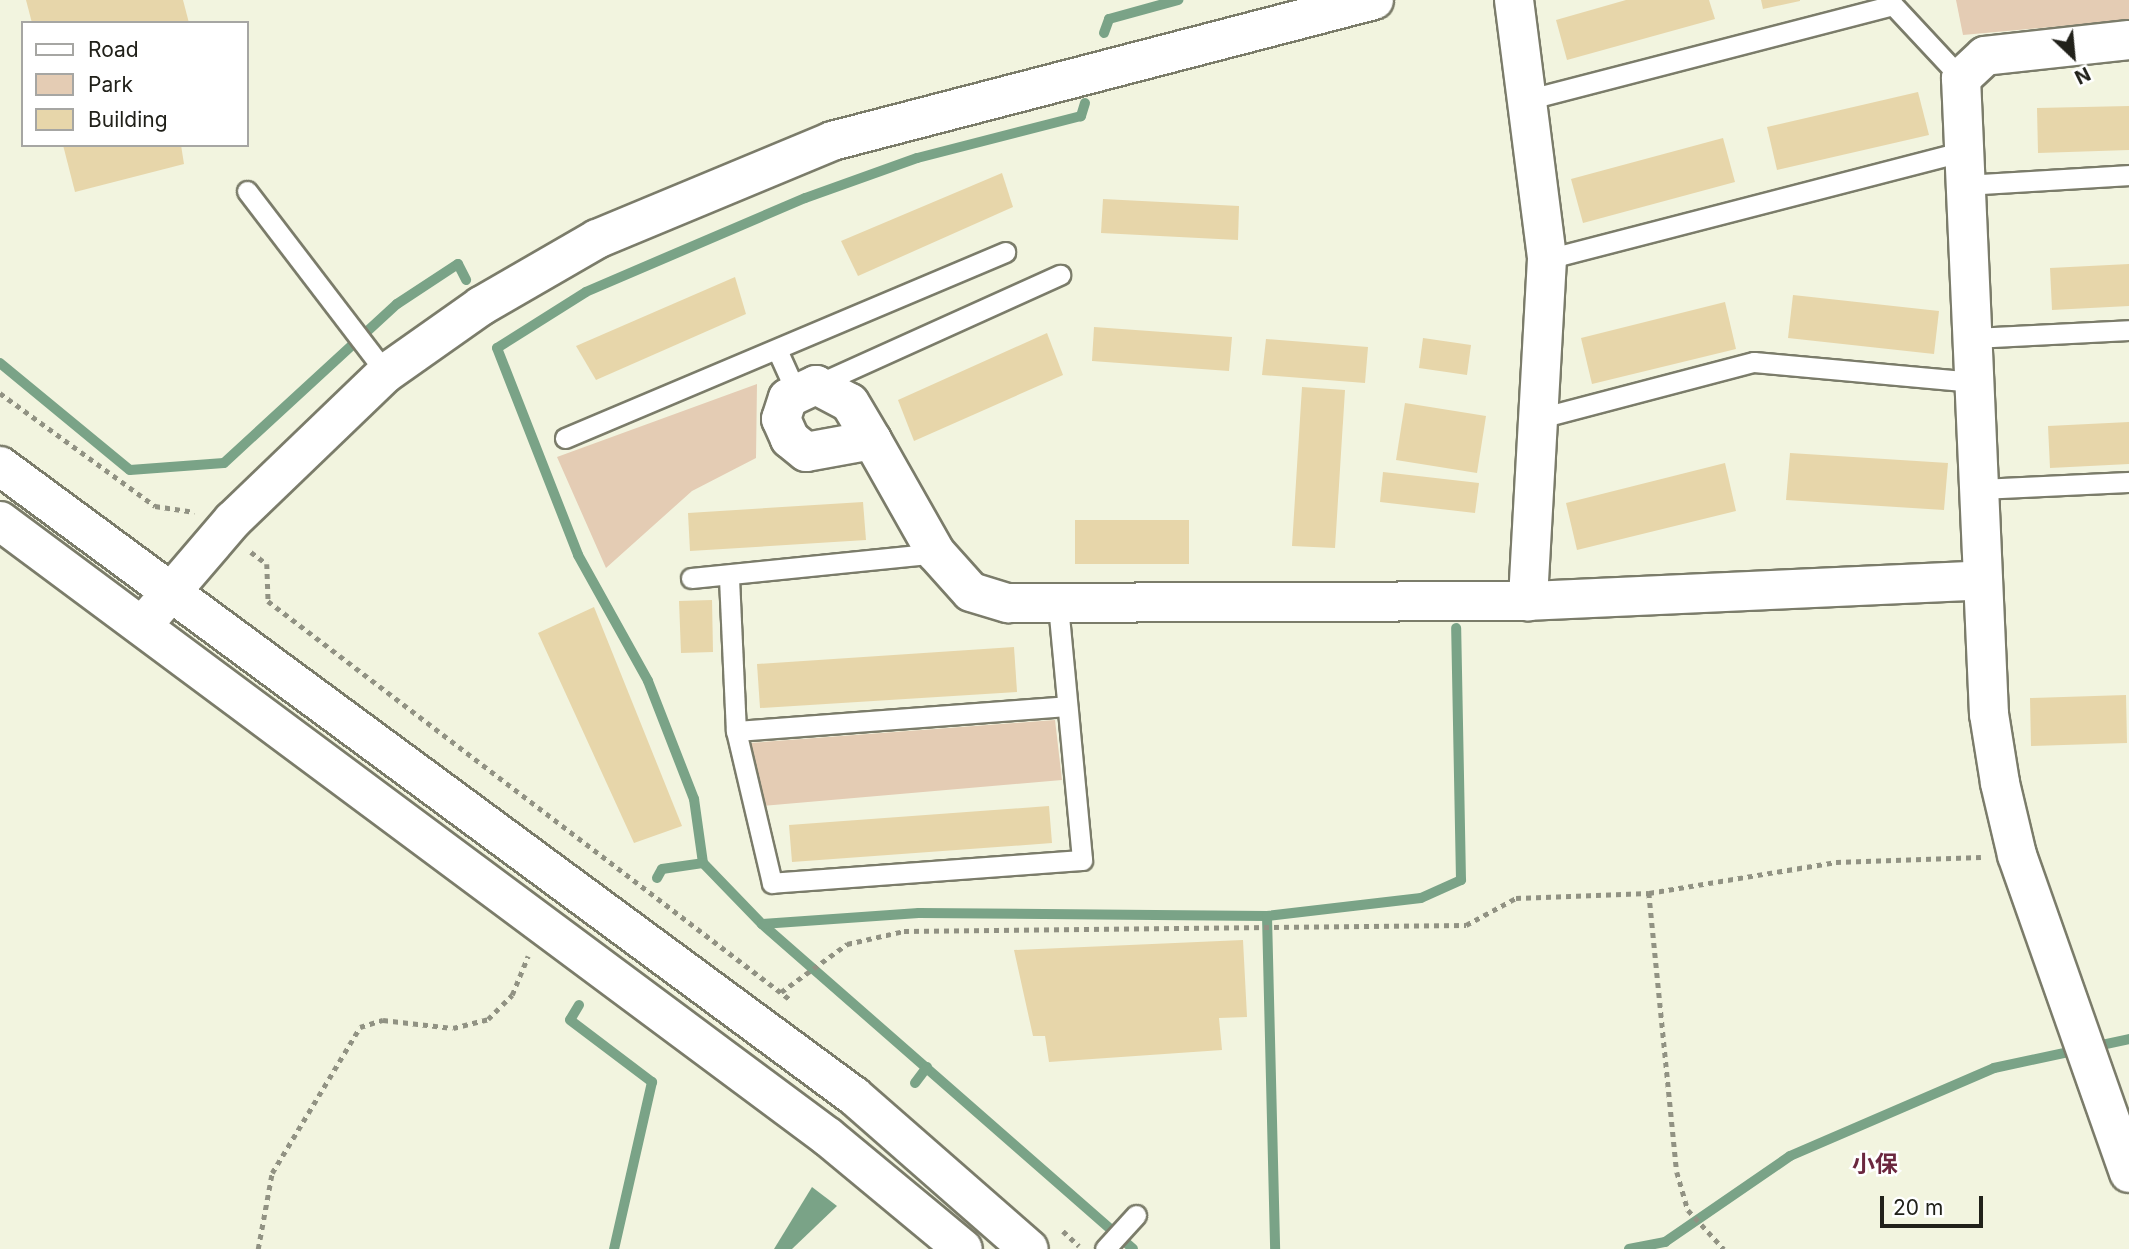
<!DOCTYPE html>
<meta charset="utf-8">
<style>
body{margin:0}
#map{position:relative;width:2129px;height:1249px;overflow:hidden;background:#f2f4df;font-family:Inter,"Noto Sans JP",sans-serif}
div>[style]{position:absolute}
.green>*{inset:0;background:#e4ccb4}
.water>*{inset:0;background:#7aa387}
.stream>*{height:10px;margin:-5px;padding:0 5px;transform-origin:5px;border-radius:5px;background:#7aa387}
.building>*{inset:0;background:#e7d6aa}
.path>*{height:4.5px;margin-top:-2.25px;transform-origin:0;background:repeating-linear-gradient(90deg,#919283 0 5px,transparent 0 10px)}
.roads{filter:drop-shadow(2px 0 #7b7c6a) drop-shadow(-2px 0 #7b7c6a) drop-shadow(0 2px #7b7c6a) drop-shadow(0 -2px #7b7c6a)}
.lane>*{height:19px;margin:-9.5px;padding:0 9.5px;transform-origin:9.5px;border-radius:9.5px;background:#fff}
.street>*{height:38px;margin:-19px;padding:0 19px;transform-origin:19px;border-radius:19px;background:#fff}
.secondary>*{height:38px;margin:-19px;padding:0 19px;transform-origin:19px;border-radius:19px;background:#fff}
span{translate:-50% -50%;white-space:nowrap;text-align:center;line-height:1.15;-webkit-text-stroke:5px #fff;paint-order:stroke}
.quarter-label{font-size:23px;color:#6b273f;font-weight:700}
.legend{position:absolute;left:21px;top:21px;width:228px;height:126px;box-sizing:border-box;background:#fff;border:2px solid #a6a6a3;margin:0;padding:9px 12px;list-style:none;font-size:21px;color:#21211a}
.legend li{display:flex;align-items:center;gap:14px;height:35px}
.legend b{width:35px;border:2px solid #a6a6a3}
.north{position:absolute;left:2038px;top:21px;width:70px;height:70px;-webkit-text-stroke:5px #fff;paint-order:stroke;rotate:154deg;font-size:19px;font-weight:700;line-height:28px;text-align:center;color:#21211a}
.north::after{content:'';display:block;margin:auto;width:24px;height:32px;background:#21211a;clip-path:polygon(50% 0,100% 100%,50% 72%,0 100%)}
.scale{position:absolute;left:1880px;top:1196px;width:103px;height:32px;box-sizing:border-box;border:4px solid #21211a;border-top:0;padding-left:9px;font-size:21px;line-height:24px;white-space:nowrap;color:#21211a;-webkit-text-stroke:5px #fff;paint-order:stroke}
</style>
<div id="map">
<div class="green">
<div style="clip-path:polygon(1956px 0,2129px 0,2129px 20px,1963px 35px)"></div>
<div style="clip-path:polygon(757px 384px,756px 458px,692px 491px,606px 568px,557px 457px)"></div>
<div style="clip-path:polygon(1055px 720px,1062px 780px,762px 806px,750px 743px)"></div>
</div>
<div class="water">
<div style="clip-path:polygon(812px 1187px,837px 1206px,792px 1249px,774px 1249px)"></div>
</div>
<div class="stream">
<div style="left:1104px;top:33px;width:15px;rotate:-70deg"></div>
<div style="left:1109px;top:19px;width:72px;rotate:-15.4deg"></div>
<div style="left:1085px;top:103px;width:14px;rotate:107deg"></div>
<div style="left:1081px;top:116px;width:169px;rotate:165.6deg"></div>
<div style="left:917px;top:158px;width:119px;rotate:160.3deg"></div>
<div style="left:805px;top:198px;width:238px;rotate:156.8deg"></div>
<div style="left:586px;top:292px;width:105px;rotate:147.8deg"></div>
<div style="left:497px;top:348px;width:222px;rotate:68.6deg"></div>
<div style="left:578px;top:555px;width:144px;rotate:60.9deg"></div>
<div style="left:648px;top:681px;width:127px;rotate:68.7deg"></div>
<div style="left:694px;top:799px;width:65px;rotate:82deg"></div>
<div style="left:703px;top:863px;width:85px;rotate:46deg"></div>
<div style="left:762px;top:924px;width:493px;rotate:41.2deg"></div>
<div style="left:0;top:363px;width:168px;rotate:39.5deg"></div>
<div style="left:130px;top:470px;width:94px;rotate:-4.3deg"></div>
<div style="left:224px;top:463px;width:235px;rotate:-42.6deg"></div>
<div style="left:397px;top:304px;width:73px;rotate:-33.3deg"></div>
<div style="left:458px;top:264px;width:18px;rotate:63deg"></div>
<div style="left:657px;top:878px;width:10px;rotate:-61deg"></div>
<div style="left:662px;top:869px;width:41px;rotate:-8.3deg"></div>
<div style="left:1267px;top:916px;width:333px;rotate:88.6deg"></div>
<div style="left:762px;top:924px;width:157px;rotate:-4deg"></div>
<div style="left:919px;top:913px;width:348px;rotate:0.5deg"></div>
<div style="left:1267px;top:916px;width:155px;rotate:-6.7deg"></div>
<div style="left:1421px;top:898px;width:44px;rotate:-24.2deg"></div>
<div style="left:1461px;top:880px;width:252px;rotate:-91.1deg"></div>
<div style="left:579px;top:1005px;width:17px;rotate:121deg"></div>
<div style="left:570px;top:1020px;width:103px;rotate:37.1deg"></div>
<div style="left:652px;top:1082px;width:171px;rotate:102.8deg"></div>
<div style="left:915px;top:1083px;width:20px;rotate:-53deg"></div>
<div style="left:1629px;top:1249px;width:37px;rotate:-11deg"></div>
<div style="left:1665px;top:1242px;width:152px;rotate:-34.5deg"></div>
<div style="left:1790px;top:1156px;width:222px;rotate:-23.3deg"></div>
<div style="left:1994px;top:1068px;width:138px;rotate:-12.1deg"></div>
</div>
<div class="building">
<div style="clip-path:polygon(26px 0,183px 0,189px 23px,32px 23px)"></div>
<div style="clip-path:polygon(1626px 0,1709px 0,1715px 19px,1567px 60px,1556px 20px)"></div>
<div style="clip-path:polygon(1761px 0,1800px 0,1800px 1px,1763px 9px)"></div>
<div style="clip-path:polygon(1918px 92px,1929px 135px,1777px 170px,1767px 127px)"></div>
<div style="clip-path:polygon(2129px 106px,2129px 150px,2038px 153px,2037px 108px)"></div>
<div style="clip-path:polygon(1723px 138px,1735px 182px,1583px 223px,1571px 179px)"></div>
<div style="clip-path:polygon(63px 145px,181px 145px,184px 164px,75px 192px)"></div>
<div style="clip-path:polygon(1002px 173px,1013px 207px,858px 276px,841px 241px)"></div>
<div style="clip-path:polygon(1103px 199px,1239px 206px,1238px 240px,1101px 233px)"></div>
<div style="clip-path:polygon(2129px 264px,2129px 306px,2052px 310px,2050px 268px)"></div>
<div style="clip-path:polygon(735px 277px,746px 314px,596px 380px,576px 346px)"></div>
<div style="clip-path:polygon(1793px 295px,1939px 311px,1934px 354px,1788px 338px)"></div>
<div style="clip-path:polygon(1725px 302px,1736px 349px,1592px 384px,1581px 338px)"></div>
<div style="clip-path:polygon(1094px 327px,1232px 337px,1229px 371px,1092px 361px)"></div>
<div style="clip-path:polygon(1047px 333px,1063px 375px,914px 441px,898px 400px)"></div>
<div style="clip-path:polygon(1423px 338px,1471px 345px,1467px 375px,1419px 368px)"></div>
<div style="clip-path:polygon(1266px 339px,1368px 347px,1365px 383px,1262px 375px)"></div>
<div style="clip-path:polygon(1302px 387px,1345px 390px,1335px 548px,1292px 546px)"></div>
<div style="clip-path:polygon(1405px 403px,1486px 416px,1477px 473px,1396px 460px)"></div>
<div style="clip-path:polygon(2129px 422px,2129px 464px,2050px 468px,2048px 426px)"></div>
<div style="clip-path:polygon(1790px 453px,1948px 463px,1944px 510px,1786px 500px)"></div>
<div style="clip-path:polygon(1725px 463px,1736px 511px,1577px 550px,1566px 503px)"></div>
<div style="clip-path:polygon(1383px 472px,1479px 483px,1475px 513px,1380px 502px)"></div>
<div style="clip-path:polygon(863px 502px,866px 540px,690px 551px,688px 513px)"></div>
<div style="clip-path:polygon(1075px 520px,1189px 520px,1189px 564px,1075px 564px)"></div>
<div style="clip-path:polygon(712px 600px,713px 652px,681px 653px,679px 601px)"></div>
<div style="clip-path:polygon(594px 607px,682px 826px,634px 843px,538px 633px)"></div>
<div style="clip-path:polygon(1014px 647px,1017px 692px,760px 708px,757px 664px)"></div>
<div style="clip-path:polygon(2126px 695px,2127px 743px,2031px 746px,2030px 698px)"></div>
<div style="clip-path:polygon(1049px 806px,1052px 843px,792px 862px,789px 825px)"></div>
<div style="clip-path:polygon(1243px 940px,1247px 1017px,1219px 1018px,1222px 1050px,1049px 1062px,1045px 1036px,1033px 1036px,1014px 950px)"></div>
</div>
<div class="path">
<div style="left:0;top:393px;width:192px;rotate:36.1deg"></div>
<div style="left:155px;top:506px;width:40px;rotate:8.5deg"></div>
<div style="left:251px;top:552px;width:20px;rotate:37deg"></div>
<div style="left:267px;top:564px;width:37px;rotate:88deg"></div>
<div style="left:268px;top:601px;width:659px;rotate:37.36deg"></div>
<div style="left:1649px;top:893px;width:280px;rotate:84.3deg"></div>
<div style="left:1677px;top:1172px;width:40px;rotate:74deg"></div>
<div style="left:1688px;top:1210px;width:53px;rotate:47.3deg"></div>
<div style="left:781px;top:992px;width:82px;rotate:-36deg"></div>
<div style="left:847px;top:944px;width:58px;rotate:-12.8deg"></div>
<div style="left:904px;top:931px;width:562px;rotate:-0.61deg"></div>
<div style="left:1466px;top:925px;width:57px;rotate:-28.4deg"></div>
<div style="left:1516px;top:898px;width:133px;rotate:-2.2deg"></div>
<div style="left:1649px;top:893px;width:190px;rotate:-9.4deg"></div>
<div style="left:1836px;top:862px;width:145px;rotate:-2deg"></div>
<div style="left:1063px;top:1231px;width:22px;rotate:43deg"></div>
<div style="left:258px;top:1249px;width:77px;rotate:-79.6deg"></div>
<div style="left:272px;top:1173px;width:170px;rotate:-58.9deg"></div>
<div style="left:360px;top:1027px;width:24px;rotate:-17deg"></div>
<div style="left:383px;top:1020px;width:70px;rotate:6.5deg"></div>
<div style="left:453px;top:1028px;width:36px;rotate:-14deg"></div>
<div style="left:488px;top:1019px;width:34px;rotate:-45deg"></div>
<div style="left:512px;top:995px;width:42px;rotate:-67.7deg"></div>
</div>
<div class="roads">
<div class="lane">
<div style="left:1522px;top:101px;width:383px;rotate:-14.5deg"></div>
<div style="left:1893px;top:5px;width:100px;rotate:47deg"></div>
<div style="left:1966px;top:185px;width:163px;rotate:-3.5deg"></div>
<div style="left:247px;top:191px;width:229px;rotate:52.6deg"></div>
<div style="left:1547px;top:259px;width:431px;rotate:-14.5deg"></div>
<div style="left:1973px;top:338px;width:156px;rotate:-2.9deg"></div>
<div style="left:778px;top:352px;width:46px;rotate:65.7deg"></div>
<div style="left:816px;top:385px;width:268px;rotate:-24.3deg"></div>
<div style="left:1536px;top:419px;width:225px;rotate:-14.7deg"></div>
<div style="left:1754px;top:362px;width:221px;rotate:5.2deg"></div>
<div style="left:565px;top:438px;width:478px;rotate:-22.9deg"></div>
<div style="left:1979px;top:489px;width:150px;rotate:-2.7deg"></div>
<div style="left:691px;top:578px;width:246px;rotate:-5.8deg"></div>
<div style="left:729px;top:578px;width:153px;rotate:87.4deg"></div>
<div style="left:1058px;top:605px;width:256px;rotate:84.6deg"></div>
<div style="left:1082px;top:860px;width:311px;rotate:175.8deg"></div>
<div style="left:772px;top:883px;width:156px;rotate:-103.3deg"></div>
<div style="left:736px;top:731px;width:332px;rotate:-4.3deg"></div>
<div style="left:1105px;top:1249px;width:46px;rotate:-47.6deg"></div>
</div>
<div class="street">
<div style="left:1514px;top:0;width:261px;rotate:82.7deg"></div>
<div style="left:1547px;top:259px;width:343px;rotate:93.2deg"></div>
<div style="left:2129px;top:40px;width:145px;rotate:173.7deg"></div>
<div style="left:1985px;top:56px;width:33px;rotate:137deg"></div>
<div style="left:1961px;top:78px;width:637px;rotate:87.48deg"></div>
<div style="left:1989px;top:714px;width:70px;rotate:80.9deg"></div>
<div style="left:2000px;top:783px;width:74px;rotate:76.7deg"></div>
<div style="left:2017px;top:855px;width:337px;rotate:70.6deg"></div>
<div style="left:872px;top:440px;width:67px;rotate:169.7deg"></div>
<div style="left:806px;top:452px;width:21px;rotate:-141deg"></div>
<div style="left:790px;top:439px;width:22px;rotate:-114deg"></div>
<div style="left:781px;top:419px;width:22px;rotate:-72deg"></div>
<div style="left:788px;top:398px;width:31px;rotate:-25deg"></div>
<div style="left:816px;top:385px;width:38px;rotate:28deg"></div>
<div style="left:850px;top:403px;width:43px;rotate:59.3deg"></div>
<div style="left:872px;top:440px;width:130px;rotate:60.5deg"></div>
<div style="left:936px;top:553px;width:52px;rotate:48.1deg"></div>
<div style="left:971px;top:592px;width:39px;rotate:17deg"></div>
<div style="left:1008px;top:603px;width:520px;rotate:-0.22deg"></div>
<div style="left:1528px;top:601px;width:455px;rotate:-2.6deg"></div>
</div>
<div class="secondary">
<div style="left:0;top:466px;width:1061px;rotate:36.42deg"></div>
<div style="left:854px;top:1096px;width:232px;rotate:41.2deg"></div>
<div style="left:0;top:521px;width:1032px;rotate:36.65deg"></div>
<div style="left:828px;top:1137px;width:175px;rotate:39.7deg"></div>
<div style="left:142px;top:626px;width:140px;rotate:-49.4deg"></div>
<div style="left:233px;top:520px;width:212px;rotate:-43.9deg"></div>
<div style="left:386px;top:373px;width:116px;rotate:-35.2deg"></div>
<div style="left:481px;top:306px;width:134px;rotate:-30deg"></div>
<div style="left:597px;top:239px;width:255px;rotate:-22.6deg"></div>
<div style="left:832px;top:141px;width:560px;rotate:-14.58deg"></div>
</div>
</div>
<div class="quarter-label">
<span style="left:1875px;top:1164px">小保</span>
</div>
<ul class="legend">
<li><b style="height:9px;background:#fff"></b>Road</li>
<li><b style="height:19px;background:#e4ccb4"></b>Park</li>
<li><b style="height:19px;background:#e7d6aa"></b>Building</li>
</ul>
<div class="north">N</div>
<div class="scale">20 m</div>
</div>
